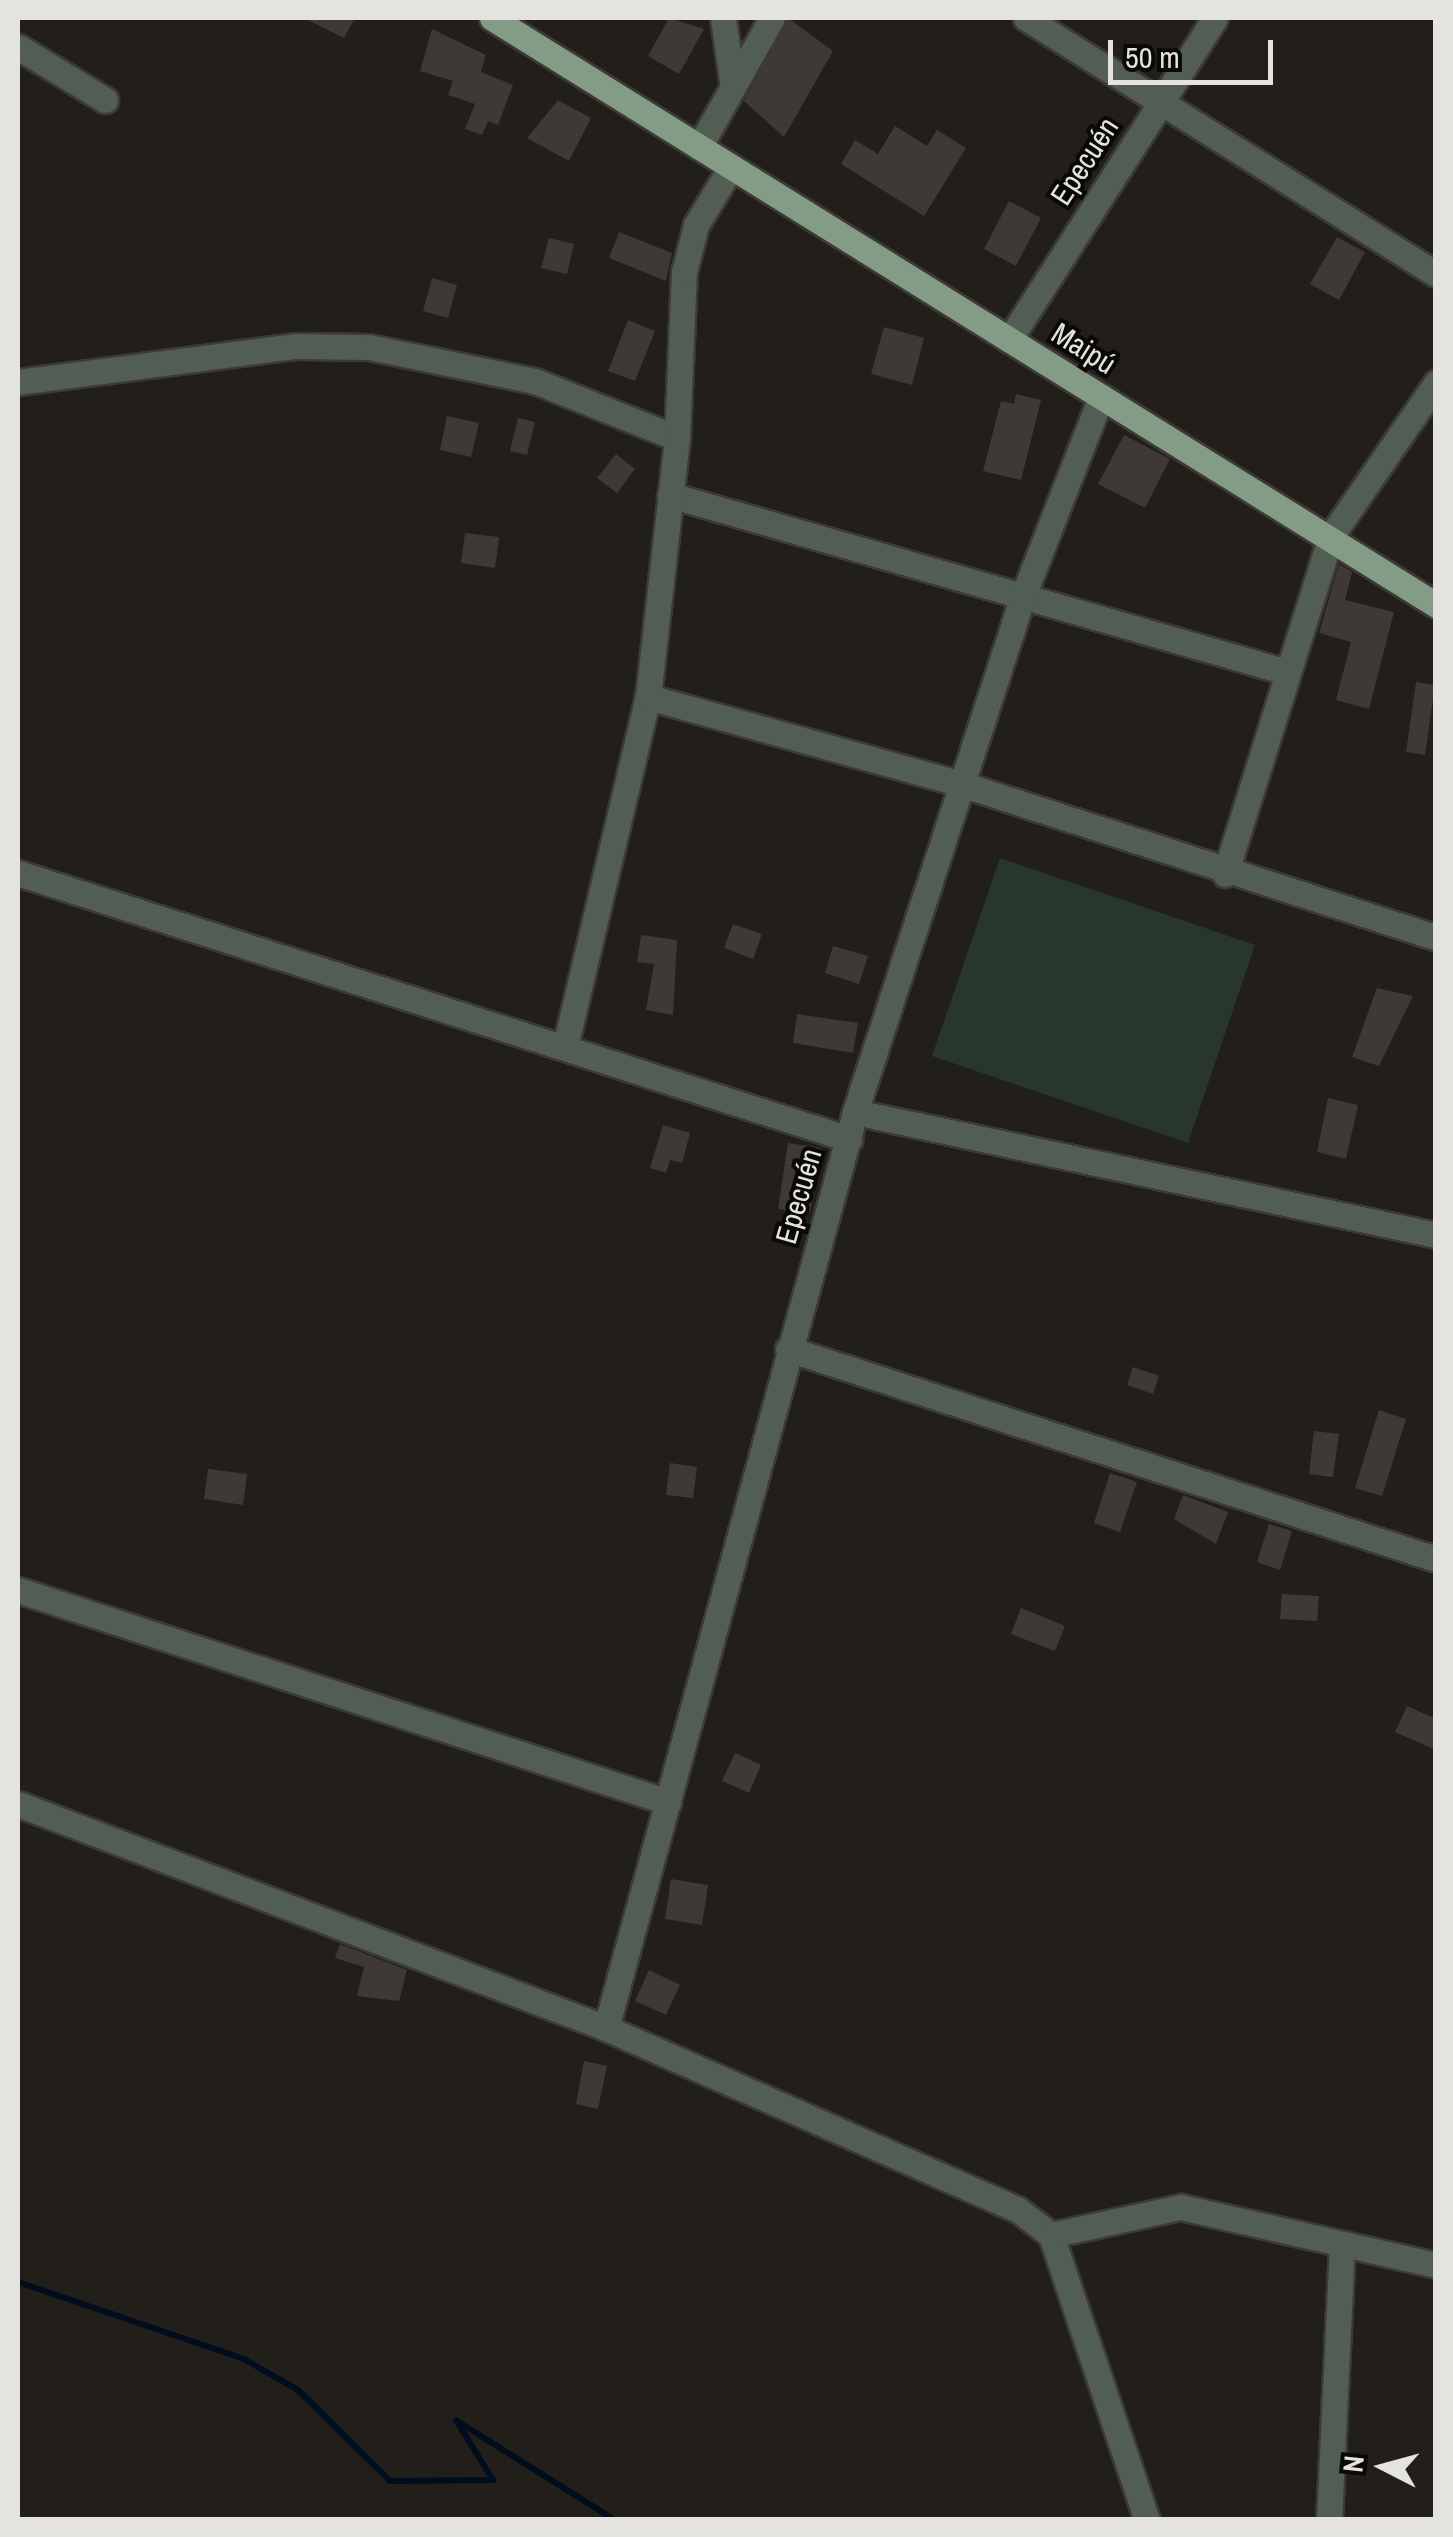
<!DOCTYPE html>
<meta charset="utf-8">
<style>
body{margin:0}
#map{position:relative;width:1453px;height:2537px;overflow:hidden;background:#221e1a;font-family:"Archivo Narrow",sans-serif}
div>[style]{position:absolute}
.green>*{inset:0;background:#27372c}
.stream>*{height:6px;margin:-3px;padding:0 3px;transform-origin:3px;border-radius:3px;background:#000d1d}
.building>*{inset:0;background:#3f3936}
.roads{filter:drop-shadow(2px 0 #3d3a36) drop-shadow(-2px 0 #3d3a36) drop-shadow(0 2px #3d3a36) drop-shadow(0 -2px #3d3a36)}
.minor>*{height:25px;margin:-12.5px;padding:0 12.5px;transform-origin:12.5px;border-radius:12.5px;background:#525d53}
.major>*{height:25px;margin:-12.5px;padding:0 12.5px;transform-origin:12.5px;border-radius:12.5px;background:#849b86}
span{translate:-50% -50%;white-space:nowrap;text-align:center;line-height:1.15;-webkit-text-stroke:8px #0a0907;paint-order:stroke}
.street-label{font-size:30px;color:#e5e3e0}
.frame{position:absolute;inset:0;border:20px solid #e5e3e0;pointer-events:none}
.north{position:absolute;left:1333px;top:2417px;width:100px;height:100px;-webkit-text-stroke:8px #0a0907;paint-order:stroke;rotate:276deg;font-size:28px;font-weight:700;line-height:40px;text-align:center;color:#e5e3e0}
.north::after{content:'';display:block;margin:auto;width:35px;height:45px;background:#e5e3e0;clip-path:polygon(50% 0,100% 100%,50% 72%,0 100%)}
.scale{position:absolute;left:1108px;top:40px;width:165px;height:45px;box-sizing:border-box;border:5px solid #e5e3e0;border-top:0;padding-left:12px;font-size:30px;line-height:35px;white-space:nowrap;color:#e5e3e0;-webkit-text-stroke:8px #0a0907;paint-order:stroke}
</style>
<div id="map">
<div class="green">
<div style="clip-path:polygon(1000px 858px,1255px 945px,1188px 1143px,932px 1056px)"></div>
</div>
<div class="stream">
<div style="left:18px;top:2282px;width:239px;rotate:18.8deg"></div>
<div style="left:244px;top:2359px;width:62px;rotate:29.9deg"></div>
<div style="left:298px;top:2390px;width:129px;rotate:44.7deg"></div>
<div style="left:390px;top:2481px;width:103px;rotate:-0.6deg"></div>
<div style="left:493px;top:2480px;width:70px;rotate:-121.7deg"></div>
<div style="left:457px;top:2421px;width:186px;rotate:32.1deg"></div>
</div>
<div class="building">
<div style="clip-path:polygon(304px 18px,355px 18px,344px 38px)"></div>
<div style="clip-path:polygon(669px 18px,704px 29px,679px 74px,648px 56px)"></div>
<div style="clip-path:polygon(788px 18px,833px 51px,784px 137px,744px 101px)"></div>
<div style="clip-path:polygon(432px 29px,486px 55px,481px 72px,513px 85px,498px 125px,488px 121px,482px 135px,465px 129px,475px 104px,448px 95px,453px 81px,420px 71px)"></div>
<div style="clip-path:polygon(558px 100px,591px 118px,569px 161px,527px 138px)"></div>
<div style="clip-path:polygon(895px 126px,927px 146px,937px 130px,966px 148px,924px 216px,841px 164px,855px 140px,878px 154px)"></div>
<div style="clip-path:polygon(1009px 201px,1041px 218px,1016px 266px,984px 249px)"></div>
<div style="clip-path:polygon(619px 232px,672px 253px,666px 281px,609px 258px)"></div>
<div style="clip-path:polygon(1337px 237px,1365px 252px,1339px 300px,1310px 284px)"></div>
<div style="clip-path:polygon(549px 238px,574px 244px,567px 274px,541px 268px)"></div>
<div style="clip-path:polygon(432px 278px,457px 285px,448px 318px,423px 311px)"></div>
<div style="clip-path:polygon(628px 320px,655px 331px,635px 381px,608px 371px)"></div>
<div style="clip-path:polygon(884px 327px,924px 338px,912px 385px,871px 374px)"></div>
<div style="clip-path:polygon(1016px 394px,1041px 400px,1021px 480px,983px 471px,1001px 401px,1014px 404px)"></div>
<div style="clip-path:polygon(447px 416px,479px 423px,471px 457px,440px 450px)"></div>
<div style="clip-path:polygon(518px 418px,535px 422px,527px 455px,510px 451px)"></div>
<div style="clip-path:polygon(1124px 435px,1170px 459px,1145px 508px,1098px 484px)"></div>
<div style="clip-path:polygon(616px 454px,635px 469px,617px 493px,597px 478px)"></div>
<div style="clip-path:polygon(465px 533px,499px 537px,495px 568px,461px 563px)"></div>
<div style="clip-path:polygon(1339px 564px,1352px 572px,1345px 600px,1394px 612px,1369px 709px,1336px 700px,1351px 642px,1319px 633px)"></div>
<div style="clip-path:polygon(1416px 682px,1435px 685px,1425px 755px,1406px 752px)"></div>
<div style="clip-path:polygon(733px 924px,762px 934px,753px 959px,724px 948px)"></div>
<div style="clip-path:polygon(641px 935px,677px 940px,673px 1015px,646px 1010px,654px 964px,637px 962px)"></div>
<div style="clip-path:polygon(833px 946px,868px 956px,859px 984px,825px 973px)"></div>
<div style="clip-path:polygon(1377px 988px,1413px 996px,1379px 1066px,1352px 1057px)"></div>
<div style="clip-path:polygon(797px 1014px,858px 1023px,853px 1053px,793px 1043px)"></div>
<div style="clip-path:polygon(1328px 1098px,1358px 1105px,1346px 1159px,1317px 1152px)"></div>
<div style="clip-path:polygon(663px 1125px,690px 1133px,682px 1163px,670px 1160px,666px 1173px,650px 1168px)"></div>
<div style="clip-path:polygon(788px 1143px,820px 1148px,810px 1213px,778px 1209px)"></div>
<div style="clip-path:polygon(1133px 1367px,1159px 1376px,1153px 1394px,1127px 1385px)"></div>
<div style="clip-path:polygon(1379px 1410px,1406px 1419px,1382px 1496px,1355px 1488px)"></div>
<div style="clip-path:polygon(1314px 1431px,1339px 1434px,1333px 1477px,1309px 1474px)"></div>
<div style="clip-path:polygon(670px 1463px,697px 1467px,693px 1498px,666px 1495px)"></div>
<div style="clip-path:polygon(208px 1469px,247px 1474px,243px 1505px,204px 1499px)"></div>
<div style="clip-path:polygon(1110px 1473px,1137px 1482px,1120px 1532px,1094px 1523px)"></div>
<div style="clip-path:polygon(1183px 1495px,1228px 1512px,1216px 1544px,1174px 1519px)"></div>
<div style="clip-path:polygon(1269px 1524px,1292px 1531px,1280px 1570px,1257px 1562px)"></div>
<div style="clip-path:polygon(1282px 1594px,1319px 1596px,1317px 1621px,1280px 1619px)"></div>
<div style="clip-path:polygon(1021px 1608px,1065px 1626px,1055px 1651px,1011px 1634px)"></div>
<div style="clip-path:polygon(1407px 1706px,1436px 1719px,1436px 1750px,1395px 1732px)"></div>
<div style="clip-path:polygon(735px 1753px,761px 1765px,749px 1793px,722px 1781px)"></div>
<div style="clip-path:polygon(671px 1879px,708px 1885px,702px 1925px,665px 1919px)"></div>
<div style="clip-path:polygon(340px 1944px,407px 1970px,399px 2001px,357px 1996px,364px 1967px,335px 1958px)"></div>
<div style="clip-path:polygon(649px 1970px,680px 1985px,666px 2015px,635px 2001px)"></div>
<div style="clip-path:polygon(584px 2061px,607px 2066px,598px 2109px,576px 2104px)"></div>
</div>
<div class="roads">
<div class="minor">
<div style="left:723px;top:18px;width:70px;rotate:81.8deg"></div>
<div style="left:1026px;top:18px;width:483px;rotate:32deg"></div>
<div style="left:18px;top:47px;width:102px;rotate:31.3deg"></div>
<div style="left:699px;top:147px;width:148px;rotate:-60.5deg"></div>
<div style="left:1009px;top:340px;width:382px;rotate:-57.4deg"></div>
<div style="left:18px;top:382px;width:280px;rotate:-7.4deg"></div>
<div style="left:296px;top:346px;width:73px;rotate:0.8deg"></div>
<div style="left:369px;top:347px;width:169px;rotate:11.6deg"></div>
<div style="left:535px;top:381px;width:153px;rotate:21.9deg"></div>
<div style="left:670px;top:495px;width:642px;rotate:16.01deg"></div>
<div style="left:648px;top:697px;width:325px;rotate:15.5deg"></div>
<div style="left:961px;top:784px;width:499px;rotate:17.9deg"></div>
<div style="left:18px;top:873px;width:873px;rotate:17.75deg"></div>
<div style="left:1225px;top:874px;width:354px;rotate:-72.6deg"></div>
<div style="left:1331px;top:536px;width:186px;rotate:-55.5deg"></div>
<div style="left:565px;top:1047px;width:360px;rotate:-76.7deg"></div>
<div style="left:648px;top:697px;width:261px;rotate:-83.6deg"></div>
<div style="left:677px;top:438px;width:166px;rotate:-87.6deg"></div>
<div style="left:684px;top:272px;width:49px;rotate:-75.7deg"></div>
<div style="left:696px;top:225px;width:68px;rotate:-58.9deg"></div>
<div style="left:855px;top:1112px;width:594px;rotate:11.95deg"></div>
<div style="left:788px;top:1349px;width:681px;rotate:17.96deg"></div>
<div style="left:18px;top:1590px;width:684px;rotate:18.06deg"></div>
<div style="left:18px;top:1804px;width:629px;rotate:20.85deg"></div>
<div style="left:606px;top:2028px;width:449px;rotate:23.8deg"></div>
<div style="left:1017px;top:2209px;width:43px;rotate:37.4deg"></div>
<div style="left:1051px;top:2235px;width:301px;rotate:71.4deg"></div>
<div style="left:606px;top:2028px;width:949px;rotate:-74.79deg"></div>
<div style="left:855px;top:1112px;width:543px;rotate:-71.97deg"></div>
<div style="left:1023px;top:596px;width:214px;rotate:-68.6deg"></div>
<div style="left:1051px;top:2235px;width:133px;rotate:-12.2deg"></div>
<div style="left:1181px;top:2207px;width:262px;rotate:12.8deg"></div>
<div style="left:1329px;top:2520px;width:275px;rotate:-87.3deg"></div>
</div>
<div class="major">
<div style="left:492px;top:18px;width:1112px;rotate:31.87deg"></div>
</div>
</div>
<div class="street-label">
<span style="left:1084px;top:161px;rotate:-57deg">Epecuén</span>
<span style="left:1084px;top:348px;rotate:32deg">Maipú</span>
<span style="left:798px;top:1196px;rotate:-74deg">Epecuén</span>
</div>
<div class="frame"></div>
<div class="north">N</div>
<div class="scale">50 m</div>
</div>
